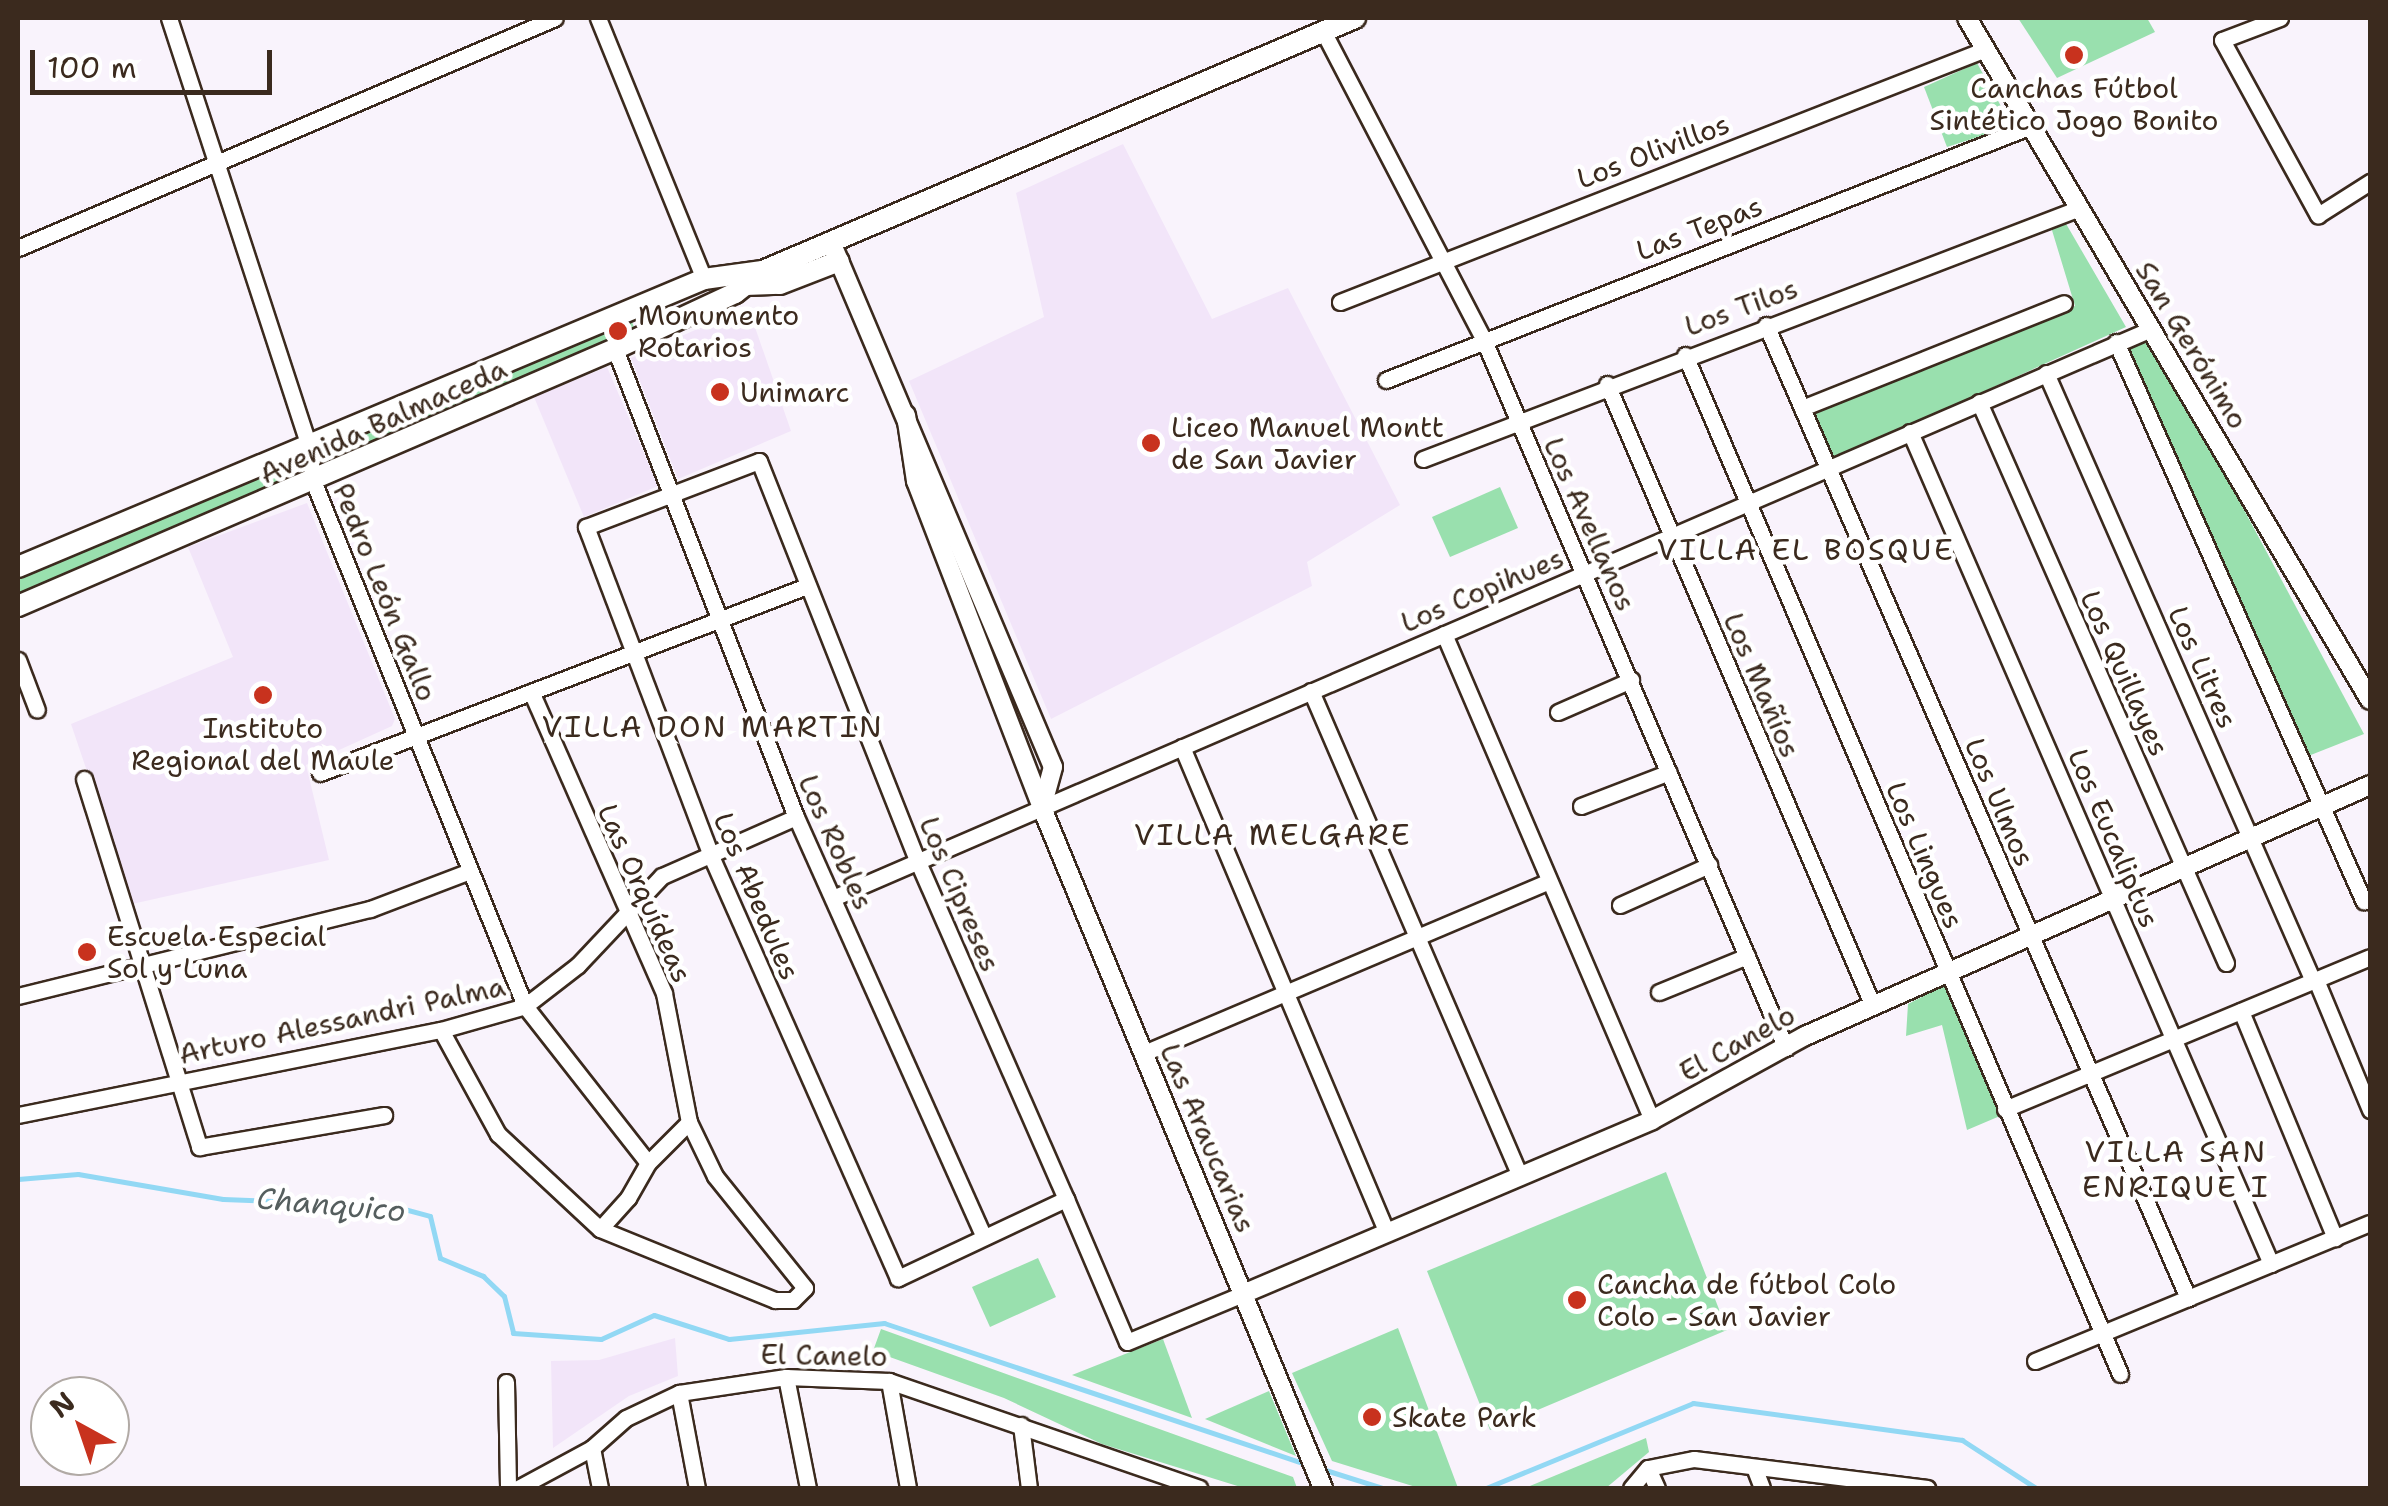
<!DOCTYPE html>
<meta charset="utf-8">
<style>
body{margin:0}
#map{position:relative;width:2388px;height:1506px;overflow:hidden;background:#f9f3fc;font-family:"Shantell Sans",sans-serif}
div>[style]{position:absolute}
.built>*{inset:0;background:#f2e5f9}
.green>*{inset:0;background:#99e0ae}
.stream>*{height:5px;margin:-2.5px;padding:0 2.5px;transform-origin:2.5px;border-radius:2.5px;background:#92d8f4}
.roads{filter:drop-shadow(2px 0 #3b2a1e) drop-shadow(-2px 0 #3b2a1e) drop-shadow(0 2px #3b2a1e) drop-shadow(0 -2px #3b2a1e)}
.minor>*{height:15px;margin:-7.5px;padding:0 7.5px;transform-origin:7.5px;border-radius:7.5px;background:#fff}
.tertiary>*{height:18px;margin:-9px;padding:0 9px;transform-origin:9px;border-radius:9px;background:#fff}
.secondary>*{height:20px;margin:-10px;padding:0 10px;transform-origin:10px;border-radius:10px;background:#fff}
.dots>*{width:28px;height:28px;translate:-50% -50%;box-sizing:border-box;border:5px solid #fff;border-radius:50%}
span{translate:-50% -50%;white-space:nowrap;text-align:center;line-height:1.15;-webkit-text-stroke:9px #fff;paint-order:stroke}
.poi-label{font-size:28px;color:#3b2a1e}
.left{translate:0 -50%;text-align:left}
.street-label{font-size:28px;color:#3b2a1e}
.neighbourhood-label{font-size:30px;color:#3b2a1e;letter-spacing:2.5px}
.water-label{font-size:30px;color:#555e5e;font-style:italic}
.frame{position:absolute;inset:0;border:20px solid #3b2a1e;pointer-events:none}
.north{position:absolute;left:30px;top:1376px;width:100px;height:100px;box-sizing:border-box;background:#fff;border:2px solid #b1aaa5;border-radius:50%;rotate:320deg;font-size:28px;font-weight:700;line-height:40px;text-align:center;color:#3b2a1e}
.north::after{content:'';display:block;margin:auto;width:35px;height:45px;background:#c8321e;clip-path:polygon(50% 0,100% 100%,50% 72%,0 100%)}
.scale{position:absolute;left:30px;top:50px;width:242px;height:45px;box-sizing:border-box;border:5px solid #3b2a1e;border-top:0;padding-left:12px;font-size:30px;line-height:35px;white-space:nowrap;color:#3b2a1e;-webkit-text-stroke:8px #fff;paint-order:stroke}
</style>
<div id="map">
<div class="built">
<div style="clip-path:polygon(1123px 144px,1212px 319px,1288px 288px,1400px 505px,1307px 562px,1312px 586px,1051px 719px,909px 381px,1044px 317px,1016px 193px)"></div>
<div style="clip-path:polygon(748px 307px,791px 431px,678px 479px,631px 358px)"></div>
<div style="clip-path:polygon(607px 367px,658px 486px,584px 517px,534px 397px)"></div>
<div style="clip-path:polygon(307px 503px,395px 719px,392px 726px,306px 765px,329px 860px,132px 904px,71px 724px,233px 657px,188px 547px)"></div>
<div style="clip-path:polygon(675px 1338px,678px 1376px,629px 1396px,553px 1448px,551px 1361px,599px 1360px)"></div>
</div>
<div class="green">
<div style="clip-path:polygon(2018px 18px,2147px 18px,2155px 32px,2057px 78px)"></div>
<div style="clip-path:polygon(1977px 63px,2012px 126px,1947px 147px,1924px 87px)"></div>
<div style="clip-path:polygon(2065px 222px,2126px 327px,1817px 467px,1799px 414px,2075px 306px,2051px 227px)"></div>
<div style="clip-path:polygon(630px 315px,636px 334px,351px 458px,343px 433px)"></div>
<div style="clip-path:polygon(2151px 336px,2364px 734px,2293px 762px,2118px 351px)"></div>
<div style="clip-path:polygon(274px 462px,283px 483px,18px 598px,18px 575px)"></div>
<div style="clip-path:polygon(1500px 487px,1518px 528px,1450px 557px,1432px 517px)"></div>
<div style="clip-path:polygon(1945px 985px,2000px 1116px,1967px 1130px,1942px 1025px,1906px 1036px,1908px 1004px)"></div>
<div style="clip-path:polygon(1666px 1172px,1727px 1330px,1490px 1430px,1427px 1271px)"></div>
<div style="clip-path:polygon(1038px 1258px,1056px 1297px,990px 1327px,972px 1287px)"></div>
<div style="clip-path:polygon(1398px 1328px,1458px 1488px,1419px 1488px,1332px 1461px,1292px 1373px)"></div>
<div style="clip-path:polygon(881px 1329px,1293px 1477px,1297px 1488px,1244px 1488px,1102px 1444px,1004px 1398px,873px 1351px)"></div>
<div style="clip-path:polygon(1163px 1339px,1192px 1418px,1072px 1375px)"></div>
<div style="clip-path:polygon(1269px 1391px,1296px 1456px,1205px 1419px)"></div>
<div style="clip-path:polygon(1646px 1438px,1649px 1452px,1606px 1488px,1525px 1488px)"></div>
</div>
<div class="stream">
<div style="left:18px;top:1179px;width:60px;rotate:-4.8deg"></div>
<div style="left:78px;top:1174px;width:147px;rotate:9.8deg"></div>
<div style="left:223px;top:1199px;width:170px;rotate:2.4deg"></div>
<div style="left:393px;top:1206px;width:38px;rotate:15deg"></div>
<div style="left:430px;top:1216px;width:43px;rotate:76.6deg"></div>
<div style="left:440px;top:1258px;width:47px;rotate:22.7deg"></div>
<div style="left:483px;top:1276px;width:29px;rotate:44deg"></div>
<div style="left:504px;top:1296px;width:38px;rotate:76deg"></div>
<div style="left:513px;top:1333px;width:88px;rotate:3.9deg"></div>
<div style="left:601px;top:1339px;width:58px;rotate:-24.4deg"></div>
<div style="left:654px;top:1315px;width:79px;rotate:17.7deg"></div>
<div style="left:729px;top:1339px;width:156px;rotate:-5.9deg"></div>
<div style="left:884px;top:1323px;width:448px;rotate:18.5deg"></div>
<div style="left:1319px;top:1468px;width:67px;rotate:17.4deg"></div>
<div style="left:1486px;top:1488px;width:224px;rotate:-22.3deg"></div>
<div style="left:1693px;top:1403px;width:272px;rotate:7.8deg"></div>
<div style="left:1962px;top:1440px;width:88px;rotate:33deg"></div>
</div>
<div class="roads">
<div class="minor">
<div style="left:169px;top:18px;width:444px;rotate:71.9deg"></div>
<div style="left:307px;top:440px;width:44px;rotate:80.8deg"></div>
<div style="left:314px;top:483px;width:564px;rotate:68.03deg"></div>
<div style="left:525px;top:1006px;width:199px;rotate:51.9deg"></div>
<div style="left:598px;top:18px;width:282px;rotate:67.9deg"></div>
<div style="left:2280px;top:18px;width:62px;rotate:159.2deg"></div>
<div style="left:2222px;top:40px;width:200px;rotate:61.3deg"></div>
<div style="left:2318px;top:215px;width:62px;rotate:-32.4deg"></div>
<div style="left:1323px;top:31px;width:346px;rotate:62.5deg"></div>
<div style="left:1483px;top:338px;width:772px;rotate:66.89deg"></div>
<div style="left:18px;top:248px;width:584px;rotate:-23.19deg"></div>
<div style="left:1340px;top:302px;width:694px;rotate:-21.39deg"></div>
<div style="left:1766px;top:325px;width:1061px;rotate:66.55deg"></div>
<div style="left:2116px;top:342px;width:612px;rotate:66.11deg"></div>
<div style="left:615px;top:349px;width:502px;rotate:68.86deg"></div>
<div style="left:796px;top:817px;width:460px;rotate:65.9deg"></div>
<div style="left:1685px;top:355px;width:1108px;rotate:66.88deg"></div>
<div style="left:2046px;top:373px;width:664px;rotate:66.29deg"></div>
<div style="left:1386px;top:380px;width:693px;rotate:-21.49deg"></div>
<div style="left:1607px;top:384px;width:676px;rotate:66.85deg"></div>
<div style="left:1979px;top:402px;width:613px;rotate:66.24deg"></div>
<div style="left:1802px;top:408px;width:282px;rotate:-21.8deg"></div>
<div style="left:1910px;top:432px;width:907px;rotate:66.54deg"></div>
<div style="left:1423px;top:459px;width:703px;rotate:-20.91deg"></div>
<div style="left:1444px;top:634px;width:529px;rotate:66.83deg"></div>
<div style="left:18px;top:660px;width:53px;rotate:69.2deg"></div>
<div style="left:1311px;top:691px;width:528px;rotate:66.69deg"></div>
<div style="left:1558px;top:712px;width:80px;rotate:-23.7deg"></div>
<div style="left:1182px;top:747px;width:527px;rotate:67.13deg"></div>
<div style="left:320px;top:773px;width:522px;rotate:-21.01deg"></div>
<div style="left:84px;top:779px;width:386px;rotate:72.6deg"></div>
<div style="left:199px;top:1147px;width:188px;rotate:-9.8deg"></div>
<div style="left:1581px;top:806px;width:94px;rotate:-21.1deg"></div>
<div style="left:833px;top:898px;width:1436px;rotate:-23.35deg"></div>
<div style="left:1620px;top:905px;width:98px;rotate:-24.2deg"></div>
<div style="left:2316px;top:980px;width:141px;rotate:67.4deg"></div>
<div style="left:1659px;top:992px;width:95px;rotate:-22.2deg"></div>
<div style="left:18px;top:996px;width:363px;rotate:-13.9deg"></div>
<div style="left:370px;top:909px;width:107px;rotate:-20.8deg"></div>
<div style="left:2241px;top:1011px;width:246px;rotate:67.5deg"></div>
<div style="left:441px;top:1030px;width:119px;rotate:61.3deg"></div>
<div style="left:498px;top:1134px;width:139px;rotate:43deg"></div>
<div style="left:600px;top:1229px;width:189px;rotate:22.1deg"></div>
<div style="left:775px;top:1300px;width:18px"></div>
<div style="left:793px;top:1300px;width:17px;rotate:-45deg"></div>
<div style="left:805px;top:1288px;width:144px;rotate:-128.8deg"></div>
<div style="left:715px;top:1176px;width:60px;rotate:-115.7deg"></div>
<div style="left:689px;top:1122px;width:131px;rotate:-101deg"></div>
<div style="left:664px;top:993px;width:329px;rotate:-113.8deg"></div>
<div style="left:1144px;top:1053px;width:437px;rotate:-23deg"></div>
<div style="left:2005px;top:1109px;width:395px;rotate:-22.6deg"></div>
<div style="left:18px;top:1115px;width:431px;rotate:-11.4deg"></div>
<div style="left:441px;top:1030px;width:87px;rotate:-15.9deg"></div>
<div style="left:525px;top:1006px;width:67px;rotate:-37.7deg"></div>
<div style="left:578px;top:965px;width:122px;rotate:-46.7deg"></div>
<div style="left:662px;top:876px;width:146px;rotate:-23.8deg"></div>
<div style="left:1066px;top:1199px;width:186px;rotate:154.8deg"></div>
<div style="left:898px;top:1278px;width:465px;rotate:-113.9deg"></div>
<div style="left:710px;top:853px;width:349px;rotate:-110.8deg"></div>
<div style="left:586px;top:527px;width:185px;rotate:-20.9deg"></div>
<div style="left:759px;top:461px;width:431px;rotate:68.4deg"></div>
<div style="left:918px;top:862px;width:368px;rotate:66.3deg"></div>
<div style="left:1066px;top:1199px;width:155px;rotate:66.9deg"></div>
<div style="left:1127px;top:1342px;width:126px;rotate:-22.5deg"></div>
<div style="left:600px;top:1229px;width:42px;rotate:-47.9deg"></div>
<div style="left:628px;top:1198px;width:40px;rotate:-60.3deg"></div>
<div style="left:648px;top:1163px;width:58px;rotate:-45deg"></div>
<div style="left:2035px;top:1361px;width:362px;rotate:-22.4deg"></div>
<div style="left:786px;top:1377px;width:113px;rotate:78.8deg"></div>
<div style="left:889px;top:1381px;width:109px;rotate:79.9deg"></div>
<div style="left:506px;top:1382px;width:106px;rotate:88.9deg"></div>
<div style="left:679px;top:1393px;width:97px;rotate:79.3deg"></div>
<div style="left:1021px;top:1425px;width:64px;rotate:82.8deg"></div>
<div style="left:592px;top:1448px;width:41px;rotate:78.7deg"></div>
<div style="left:1754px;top:1467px;width:22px;rotate:69deg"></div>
<div style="left:1648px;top:1468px;width:22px;rotate:66deg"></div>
<div style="left:518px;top:1488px;width:84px;rotate:-28.4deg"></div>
<div style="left:592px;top:1448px;width:45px;rotate:-41.4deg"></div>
<div style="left:626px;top:1418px;width:59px;rotate:-25.3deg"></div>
<div style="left:679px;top:1393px;width:108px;rotate:-8.5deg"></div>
<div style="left:786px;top:1377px;width:103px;rotate:2.2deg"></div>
<div style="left:889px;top:1381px;width:328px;rotate:19deg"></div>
<div style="left:1631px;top:1488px;width:26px;rotate:-50deg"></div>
<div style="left:1648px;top:1468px;width:47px;rotate:-11.1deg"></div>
<div style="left:1694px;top:1459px;width:235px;rotate:7.1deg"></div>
</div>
<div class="tertiary">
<div style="left:1967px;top:18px;width:792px;rotate:59.42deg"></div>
<div style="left:834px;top:249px;width:562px;rotate:67.08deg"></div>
<div style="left:1053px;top:767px;width:41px;rotate:105.4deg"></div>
<div style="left:906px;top:415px;width:67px;rotate:81.4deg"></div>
<div style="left:916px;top:481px;width:350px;rotate:68.9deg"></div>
<div style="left:1042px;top:808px;width:736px;rotate:67.55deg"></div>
<div style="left:1243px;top:1294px;width:444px;rotate:-23deg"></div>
<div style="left:1652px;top:1120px;width:175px;rotate:-28.8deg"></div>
<div style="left:1805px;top:1036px;width:618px;rotate:-23.95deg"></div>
</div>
<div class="secondary">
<div style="left:745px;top:285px;width:35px;rotate:-2deg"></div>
<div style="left:780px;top:284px;width:63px;rotate:-21.3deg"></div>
<div style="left:18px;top:567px;width:744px;rotate:-22.77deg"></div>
<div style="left:704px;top:279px;width:59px;rotate:-7.9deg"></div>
<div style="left:18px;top:606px;width:650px;rotate:-23.29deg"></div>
<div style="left:615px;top:349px;width:132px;rotate:-25deg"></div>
<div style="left:735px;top:293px;width:36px;rotate:-38deg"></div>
<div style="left:763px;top:271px;width:644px;rotate:-23.14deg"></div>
</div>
</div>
<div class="dots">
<div style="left:2074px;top:55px;background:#c8321e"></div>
<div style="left:618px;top:331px;background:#c8321e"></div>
<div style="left:720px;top:392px;background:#c8321e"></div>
<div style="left:1151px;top:443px;background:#c8321e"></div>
<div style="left:263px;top:695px;background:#c8321e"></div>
<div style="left:87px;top:952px;background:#c8321e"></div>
<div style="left:1577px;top:1300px;background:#c8321e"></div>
<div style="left:1372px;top:1417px;background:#c8321e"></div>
</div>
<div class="poi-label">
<span style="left:2074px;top:104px">Canchas Fútbol<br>Sintético Jogo Bonito</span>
<span class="left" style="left:638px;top:331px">Monumento<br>Rotarios</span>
<span class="left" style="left:740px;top:392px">Unimarc</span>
<span class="left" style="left:1171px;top:443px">Liceo Manuel Montt<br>de San Javier</span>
<span style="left:263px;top:744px">Instituto<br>Regional del Maule</span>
<span class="left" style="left:107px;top:952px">Escuela Especial<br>Sol y Luna</span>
<span class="left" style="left:1597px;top:1300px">Cancha de fútbol Colo<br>Colo - San Javier</span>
<span class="left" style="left:1392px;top:1417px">Skate Park</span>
</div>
<div class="street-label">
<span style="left:1653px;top:151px;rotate:-21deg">Los Olivillos</span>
<span style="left:1699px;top:228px;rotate:-21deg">Las Tepas</span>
<span style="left:1741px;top:307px;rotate:-20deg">Los Tilos</span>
<span style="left:2192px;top:345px;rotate:59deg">San Gerónimo</span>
<span style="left:383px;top:421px;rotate:-24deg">Avenida Balmaceda</span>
<span style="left:1590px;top:524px;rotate:66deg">Los Avellanos</span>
<span style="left:1482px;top:590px;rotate:-23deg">Los Copihues</span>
<span style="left:385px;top:592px;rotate:68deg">Pedro León Gallo</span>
<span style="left:2203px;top:667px;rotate:66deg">Los Litres</span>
<span style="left:2125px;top:673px;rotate:66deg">Los Quillayes</span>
<span style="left:1762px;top:685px;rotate:67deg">Los Mañíos</span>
<span style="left:2000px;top:802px;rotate:67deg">Los Ulmos</span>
<span style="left:2114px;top:838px;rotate:67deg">Los Eucaliptus</span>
<span style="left:836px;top:842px;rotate:66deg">Los Robles</span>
<span style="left:1925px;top:855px;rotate:67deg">Los Lingues</span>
<span style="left:645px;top:893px;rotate:66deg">Las Orquídeas</span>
<span style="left:960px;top:894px;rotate:67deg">Los Cipreses</span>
<span style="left:757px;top:896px;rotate:67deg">Los Abedules</span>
<span style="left:342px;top:1020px;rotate:-12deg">Arturo Alessandri Palma</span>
<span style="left:1737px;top:1043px;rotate:-29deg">El Canelo</span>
<span style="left:1208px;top:1138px;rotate:67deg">Las Araucarias</span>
<span style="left:824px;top:1355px;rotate:1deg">El Canelo</span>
</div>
<div class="neighbourhood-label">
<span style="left:1806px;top:550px">VILLA EL BOSQUE</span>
<span style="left:713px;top:727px">VILLA DON MARTIN</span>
<span style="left:1273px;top:835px">VILLA MELGARE</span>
<span style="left:2176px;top:1169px">VILLA SAN<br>ENRIQUE I</span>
</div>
<div class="water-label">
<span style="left:331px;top:1205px;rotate:5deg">Chanquico</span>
</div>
<div class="frame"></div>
<div class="north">N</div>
<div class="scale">100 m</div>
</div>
